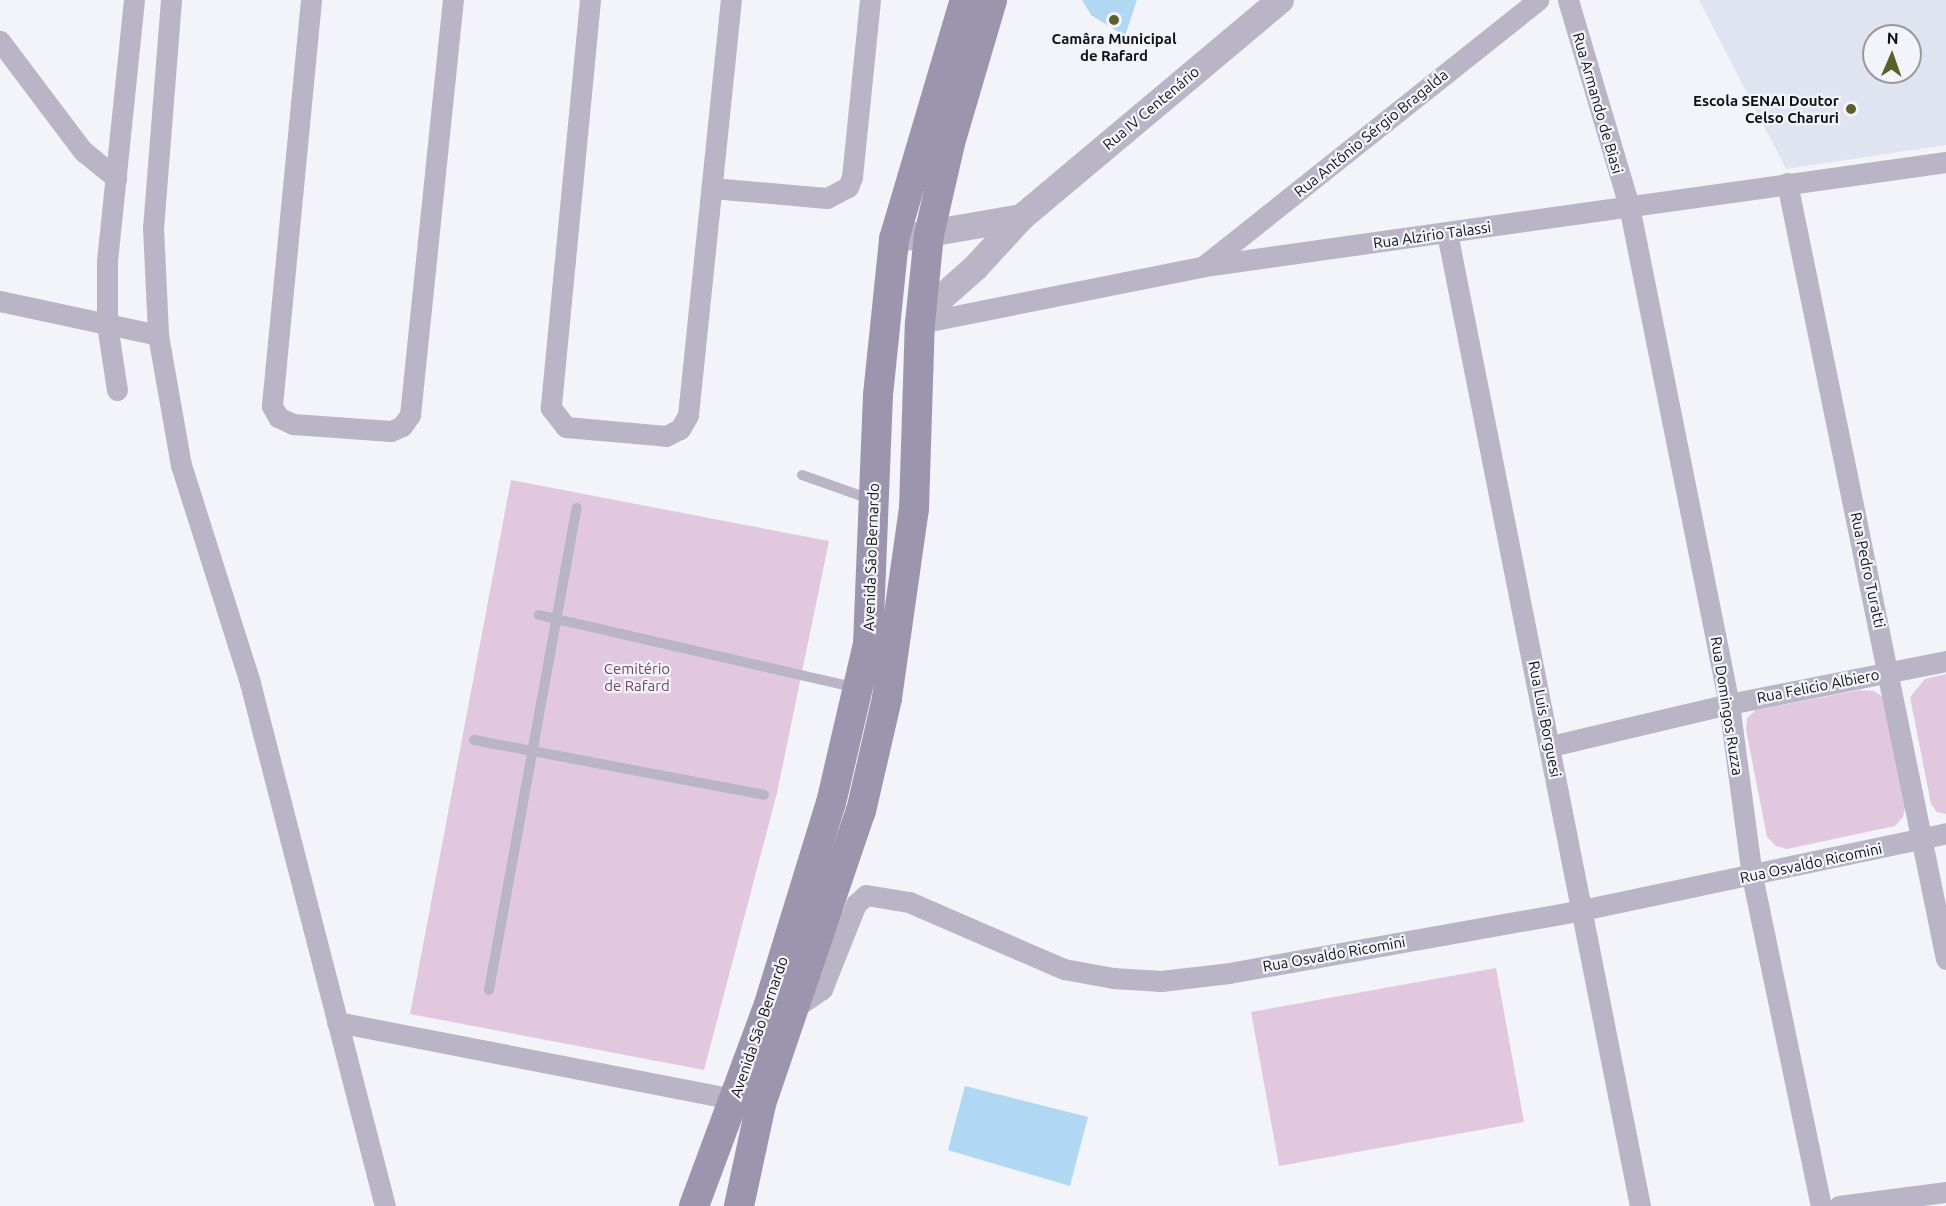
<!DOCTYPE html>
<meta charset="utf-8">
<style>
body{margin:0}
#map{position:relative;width:1946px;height:1206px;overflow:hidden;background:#f2f4fa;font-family:Ubuntu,sans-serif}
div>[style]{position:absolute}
.built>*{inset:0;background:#dfe4f0}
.green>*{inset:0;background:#e2c8de}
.building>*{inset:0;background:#b0d8f2}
.service>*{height:10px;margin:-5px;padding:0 5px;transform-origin:5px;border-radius:5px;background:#b9b4c6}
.minor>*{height:21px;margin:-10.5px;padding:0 10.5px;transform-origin:10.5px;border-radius:10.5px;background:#b9b4c6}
.tertiary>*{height:27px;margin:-13.5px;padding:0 13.5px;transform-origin:13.5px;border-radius:13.5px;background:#b9b4c6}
.secondary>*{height:30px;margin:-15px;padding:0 15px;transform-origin:15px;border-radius:15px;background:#9d95ae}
.dots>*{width:16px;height:16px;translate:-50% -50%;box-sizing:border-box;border:3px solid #f2f4fa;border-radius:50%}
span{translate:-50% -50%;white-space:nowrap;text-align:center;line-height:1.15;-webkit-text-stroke:4.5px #f2f4fa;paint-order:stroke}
.poi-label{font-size:15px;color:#101112;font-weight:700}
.right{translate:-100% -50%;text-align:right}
.street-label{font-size:15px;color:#101112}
.park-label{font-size:15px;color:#72446c}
.north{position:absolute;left:1862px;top:24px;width:60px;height:60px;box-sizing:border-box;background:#f2f4fa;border:2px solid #98999d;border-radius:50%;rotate:2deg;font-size:16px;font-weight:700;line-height:24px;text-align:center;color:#101112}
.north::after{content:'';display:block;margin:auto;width:21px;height:27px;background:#5c5e2b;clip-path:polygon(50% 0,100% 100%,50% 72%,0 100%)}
</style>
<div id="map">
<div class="built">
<div style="clip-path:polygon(evenodd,1699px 0,1946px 0,1946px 145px,1786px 169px,1699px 0,1874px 36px,1910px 36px,1910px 72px,1874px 72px,1874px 36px)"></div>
</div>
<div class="green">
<div style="clip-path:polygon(511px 480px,829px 541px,777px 793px,704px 1070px,410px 1014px)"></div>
<div style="clip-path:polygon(1946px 674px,1946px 814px,1937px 812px,1931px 804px,1910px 697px,1925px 679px)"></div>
<div style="clip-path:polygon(1860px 690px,1874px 691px,1884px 698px,1906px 803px,1903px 817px,1895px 826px,1787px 849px,1776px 846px,1767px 837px,1746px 730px,1747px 718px,1756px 710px)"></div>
<div style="clip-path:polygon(1496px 968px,1524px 1122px,1279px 1166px,1251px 1012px)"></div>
</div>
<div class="building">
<div style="clip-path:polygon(1082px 0,1137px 0,1125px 36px,1091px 15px)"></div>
<div style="clip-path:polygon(965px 1086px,1088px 1117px,1070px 1186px,948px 1150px)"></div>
</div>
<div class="service">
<div style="left:802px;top:475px;width:75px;rotate:19.4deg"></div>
<div style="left:539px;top:615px;width:326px;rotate:12.9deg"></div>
<div style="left:474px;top:740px;width:295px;rotate:10.7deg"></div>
<div style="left:489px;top:990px;width:490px;rotate:-79.7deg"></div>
</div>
<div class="minor">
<div style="left:171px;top:0;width:228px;rotate:94.5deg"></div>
<div style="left:153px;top:227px;width:108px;rotate:87.3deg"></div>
<div style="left:158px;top:335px;width:132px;rotate:80deg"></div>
<div style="left:181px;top:465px;width:229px;rotate:72.4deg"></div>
<div style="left:250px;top:683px;width:540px;rotate:75.53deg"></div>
<div style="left:311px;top:0;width:408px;rotate:95.5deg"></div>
<div style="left:272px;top:406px;width:13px;rotate:61deg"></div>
<div style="left:278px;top:417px;width:17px;rotate:25deg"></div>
<div style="left:293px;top:424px;width:98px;rotate:4.1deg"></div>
<div style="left:391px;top:431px;width:12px;rotate:-24deg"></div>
<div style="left:402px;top:426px;width:14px;rotate:-54deg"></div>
<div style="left:410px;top:415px;width:417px;rotate:-84.1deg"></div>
<div style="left:590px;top:0;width:410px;rotate:95.5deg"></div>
<div style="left:551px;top:408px;width:24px;rotate:52deg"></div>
<div style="left:566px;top:427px;width:100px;rotate:5.1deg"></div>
<div style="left:666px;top:436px;width:16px;rotate:-27deg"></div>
<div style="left:680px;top:429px;width:16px;rotate:-60deg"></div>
<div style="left:688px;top:415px;width:417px;rotate:-84.1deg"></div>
<div style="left:1568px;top:0;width:215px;rotate:73.5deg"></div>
<div style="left:1629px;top:206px;width:508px;rotate:78.65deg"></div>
<div style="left:1729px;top:704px;width:174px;rotate:82.4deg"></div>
<div style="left:1752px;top:876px;width:337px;rotate:78.2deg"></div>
<div style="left:0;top:41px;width:138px;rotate:53deg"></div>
<div style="left:83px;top:151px;width:43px;rotate:39.3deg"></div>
<div style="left:1787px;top:183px;width:792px;rotate:78.42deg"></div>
<div style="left:712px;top:188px;width:115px;rotate:5deg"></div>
<div style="left:827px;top:198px;width:24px;rotate:-28deg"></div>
<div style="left:848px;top:187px;width:11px;rotate:-68deg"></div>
<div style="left:852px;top:177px;width:178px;rotate:-84.2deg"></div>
<div style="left:1447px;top:233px;width:992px;rotate:78.78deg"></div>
<div style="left:1205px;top:265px;width:426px;rotate:-38.5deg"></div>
<div style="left:0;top:301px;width:162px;rotate:12.1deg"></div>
<div style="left:920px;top:323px;width:290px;rotate:-11.3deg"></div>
<div style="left:1204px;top:266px;width:749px;rotate:-7.98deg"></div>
<div style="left:117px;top:390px;width:66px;rotate:-98.7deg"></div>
<div style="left:107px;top:325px;width:64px;rotate:-90deg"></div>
<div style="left:107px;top:261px;width:262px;rotate:-84.1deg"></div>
<div style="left:1551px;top:746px;width:183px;rotate:-13.3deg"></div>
<div style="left:1729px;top:704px;width:221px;rotate:-11.2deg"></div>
<div style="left:794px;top:1008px;width:34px;rotate:-34deg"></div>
<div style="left:822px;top:989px;width:92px;rotate:-68.2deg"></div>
<div style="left:856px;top:904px;width:13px;rotate:-42deg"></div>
<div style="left:866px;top:895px;width:44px;rotate:9.2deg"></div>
<div style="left:909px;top:902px;width:169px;rotate:23.4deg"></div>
<div style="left:1064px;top:969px;width:50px;rotate:10.4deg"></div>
<div style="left:1113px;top:978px;width:48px;rotate:3.6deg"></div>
<div style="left:1161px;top:981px;width:68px;rotate:-6.7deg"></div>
<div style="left:1229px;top:973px;width:359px;rotate:-10.1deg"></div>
<div style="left:1582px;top:910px;width:372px;rotate:-11.9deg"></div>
<div style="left:337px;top:1022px;width:416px;rotate:11deg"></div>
<div style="left:1839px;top:1206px;width:108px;rotate:-7.5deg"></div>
</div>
<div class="tertiary">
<div style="left:894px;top:239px;width:129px;rotate:-9.8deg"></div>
<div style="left:921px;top:315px;width:72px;rotate:-41.6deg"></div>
<div style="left:975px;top:267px;width:68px;rotate:-47.4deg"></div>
<div style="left:1021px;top:217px;width:338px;rotate:-40deg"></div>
</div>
<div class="secondary">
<div style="left:694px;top:1206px;width:215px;rotate:-69.6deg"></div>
<div style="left:769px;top:1004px;width:210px;rotate:-72.9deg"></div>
<div style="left:831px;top:803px;width:163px;rotate:-76.9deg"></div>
<div style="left:868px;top:644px;width:249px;rotate:-87.7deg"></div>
<div style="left:878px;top:395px;width:157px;rotate:-84.1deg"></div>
<div style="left:894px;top:239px;width:249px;rotate:-73.5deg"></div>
<div style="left:739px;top:1206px;width:104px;rotate:-77.8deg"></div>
<div style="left:761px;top:1104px;width:310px;rotate:-71.2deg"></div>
<div style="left:861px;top:811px;width:116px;rotate:-77deg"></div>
<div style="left:887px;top:698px;width:191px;rotate:-81.9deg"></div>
<div style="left:914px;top:509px;width:186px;rotate:-88.2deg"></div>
<div style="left:920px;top:323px;width:88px;rotate:-84.2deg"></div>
<div style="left:929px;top:235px;width:94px;rotate:-77.1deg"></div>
<div style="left:950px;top:143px;width:149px;rotate:-73.6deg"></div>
</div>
<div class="dots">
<div style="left:1114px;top:20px;background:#5c5e2b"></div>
<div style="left:1851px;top:109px;background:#5c5e2b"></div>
</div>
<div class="poi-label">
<span style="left:1114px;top:47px">Camâra Municipal<br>de Rafard</span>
<span class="right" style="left:1839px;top:109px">Escola SENAI Doutor<br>Celso Charuri</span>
</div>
<div class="street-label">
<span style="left:1598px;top:103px;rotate:74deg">Rua Armando de Biasi</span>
<span style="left:1151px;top:108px;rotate:-40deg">Rua IV Centenário</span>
<span style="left:1371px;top:133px;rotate:-39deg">Rua Antônio Sérgio Bragalda</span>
<span style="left:1432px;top:235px;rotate:-8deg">Rua Alzirio Talassi</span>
<span style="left:871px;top:557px;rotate:-88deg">Avenida São Bernardo</span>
<span style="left:1868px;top:570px;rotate:78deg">Rua Pedro Turatti</span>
<span style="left:1818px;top:686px;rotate:-11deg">Rua Felicio Albiero</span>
<span style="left:1727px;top:706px;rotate:81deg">Rua Domingos Ruzza</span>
<span style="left:1545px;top:719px;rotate:79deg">Rua Luis Borguesi</span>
<span style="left:1811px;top:863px;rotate:-12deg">Rua Osvaldo Ricomini</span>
<span style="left:1334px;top:954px;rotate:-10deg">Rua Osvaldo Ricomini</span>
<span style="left:759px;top:1027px;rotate:-71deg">Avenida São Bernardo</span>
</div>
<div class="park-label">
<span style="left:637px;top:677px">Cemitério<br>de Rafard</span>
</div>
<div class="north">N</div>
</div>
